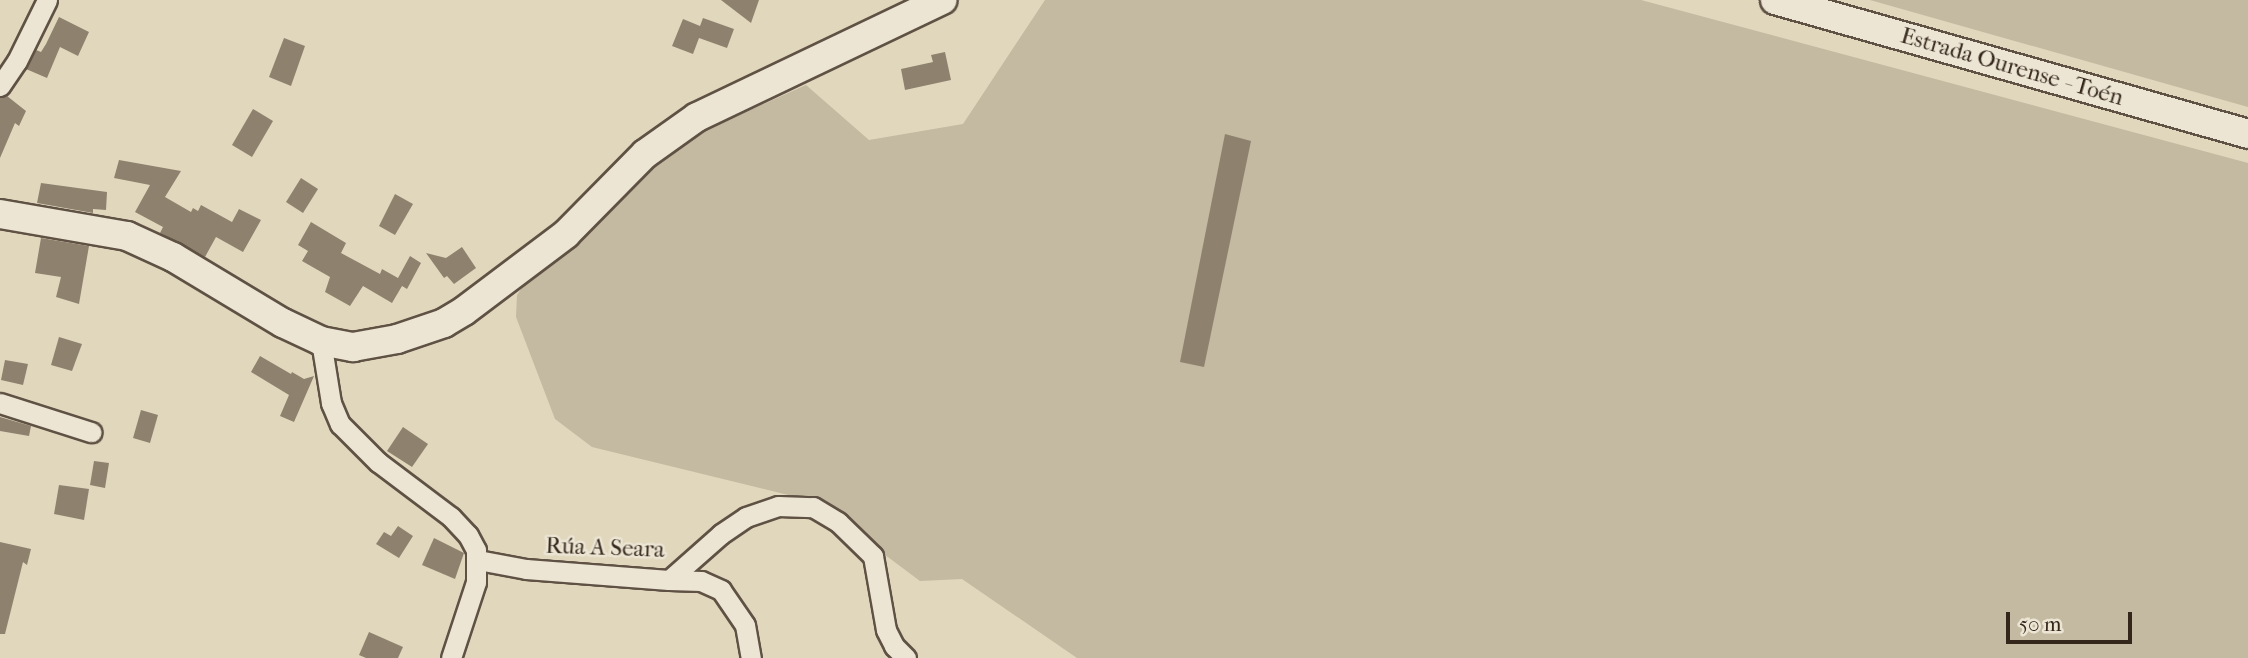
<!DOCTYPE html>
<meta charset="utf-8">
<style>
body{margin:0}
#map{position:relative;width:2248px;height:658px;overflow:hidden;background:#e1d7bd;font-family:"IM FELL French Canon",serif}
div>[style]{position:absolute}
.green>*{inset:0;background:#c4b9a1}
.building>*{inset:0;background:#8e826f}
.roads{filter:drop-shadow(2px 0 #5f5244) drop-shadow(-2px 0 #5f5244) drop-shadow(0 2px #5f5244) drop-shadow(0 -2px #5f5244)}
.street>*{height:19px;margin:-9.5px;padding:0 9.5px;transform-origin:9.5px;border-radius:9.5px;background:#ece5d4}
.secondary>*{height:28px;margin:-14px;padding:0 14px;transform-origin:14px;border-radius:14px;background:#ece5d4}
span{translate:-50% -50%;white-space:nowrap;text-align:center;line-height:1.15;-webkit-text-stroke:5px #ece5d4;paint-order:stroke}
.street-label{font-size:23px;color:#34261b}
.scale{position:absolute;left:2006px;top:612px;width:126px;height:32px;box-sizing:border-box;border:4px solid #34261b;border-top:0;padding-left:9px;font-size:21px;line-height:24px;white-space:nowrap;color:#34261b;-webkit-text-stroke:5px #ece5d4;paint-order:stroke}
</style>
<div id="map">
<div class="green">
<div style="clip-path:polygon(1045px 0,1641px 0,2248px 163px,2248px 658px,1077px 658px,962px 579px,920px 581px,813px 501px,592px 447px,555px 419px,516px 317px,517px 295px,530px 276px,579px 241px,656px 165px,712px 127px,806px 85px,869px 140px,963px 124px)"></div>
<div style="clip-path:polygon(1870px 0,2248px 0,2248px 107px)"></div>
</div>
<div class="building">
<div style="clip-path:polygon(721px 0,759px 0,751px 23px)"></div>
<div style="clip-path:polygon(59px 17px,89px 32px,78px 56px,60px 47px,47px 78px,26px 69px,36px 50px,41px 52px,46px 44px)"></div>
<div style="clip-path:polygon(703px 18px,734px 29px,727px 48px,699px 38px,693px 54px,672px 46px,683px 19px,700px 26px)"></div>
<div style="clip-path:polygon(284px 38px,305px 46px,291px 86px,269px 77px)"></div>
<div style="clip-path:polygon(945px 52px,951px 80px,905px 90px,901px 69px,933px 62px,931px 55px)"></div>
<div style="clip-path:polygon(7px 96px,26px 111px,19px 126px,15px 123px,0 158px,0 98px)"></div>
<div style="clip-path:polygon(253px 109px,273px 121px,252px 157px,232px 145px)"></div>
<div style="clip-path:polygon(1225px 134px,1251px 141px,1204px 367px,1180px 362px)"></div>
<div style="clip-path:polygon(119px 160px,181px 171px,165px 197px,191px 212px,193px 208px,198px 211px,201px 205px,232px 222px,239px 209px,261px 220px,243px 252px,216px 237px,205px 257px,160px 233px,163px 227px,135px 212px,150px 185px,114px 178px)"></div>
<div style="clip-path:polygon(301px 178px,318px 189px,303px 213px,286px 202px)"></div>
<div style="clip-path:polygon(41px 183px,107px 192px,106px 210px,93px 209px,93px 213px,37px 203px)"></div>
<div style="clip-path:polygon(395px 194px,413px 204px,395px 235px,379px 226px)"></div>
<div style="clip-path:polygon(311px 222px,346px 243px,341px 253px,380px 274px,382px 269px,398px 278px,410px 256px,421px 263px,407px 289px,402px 286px,392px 303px,363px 286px,350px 306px,325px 292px,330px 277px,302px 261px,308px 251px,298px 245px)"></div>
<div style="clip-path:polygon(41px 238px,89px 246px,79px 304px,56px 297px,61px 277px,35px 273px)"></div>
<div style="clip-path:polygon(462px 247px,476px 268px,454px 284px,447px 276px,444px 278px,426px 253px,446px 258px)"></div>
<div style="clip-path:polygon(59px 337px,82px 344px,72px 371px,51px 365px)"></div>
<div style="clip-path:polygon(260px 356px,291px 374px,292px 372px,304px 379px,314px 376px,294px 422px,280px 416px,289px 395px,251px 372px)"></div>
<div style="clip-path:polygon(5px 360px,28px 364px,23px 385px,1px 380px)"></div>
<div style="clip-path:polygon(141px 410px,158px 415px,150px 443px,133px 438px)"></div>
<div style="clip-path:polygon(0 417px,31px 426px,29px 436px,0 431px)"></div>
<div style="clip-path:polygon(403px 427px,428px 444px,412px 467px,387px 451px)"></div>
<div style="clip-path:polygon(94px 461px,109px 463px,105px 488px,90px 485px)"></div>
<div style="clip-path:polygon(59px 485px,89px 489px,84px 520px,54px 514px)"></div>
<div style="clip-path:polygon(398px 526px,413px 536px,399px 558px,376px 544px,384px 532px,391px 536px)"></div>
<div style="clip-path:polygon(434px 538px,464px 553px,455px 579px,422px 565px)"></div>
<div style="clip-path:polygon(0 542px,31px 549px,27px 565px,23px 562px,5px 634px,0 634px)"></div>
<div style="clip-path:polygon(369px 632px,403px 647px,398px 658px,366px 658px,359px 655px)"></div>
</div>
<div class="roads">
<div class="street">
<div style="left:0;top:86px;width:30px;rotate:-56deg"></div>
<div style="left:17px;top:61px;width:68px;rotate:-63.8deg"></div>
<div style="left:321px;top:341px;width:63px;rotate:80.8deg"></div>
<div style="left:331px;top:403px;width:23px;rotate:67deg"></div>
<div style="left:340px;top:424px;width:54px;rotate:45deg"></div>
<div style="left:378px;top:462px;width:91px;rotate:37deg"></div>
<div style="left:451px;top:517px;width:25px;rotate:47deg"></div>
<div style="left:468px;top:535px;width:17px;rotate:62deg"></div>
<div style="left:476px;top:550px;width:32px;rotate:90deg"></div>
<div style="left:476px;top:582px;width:80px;rotate:108.2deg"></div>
<div style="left:0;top:403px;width:96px;rotate:17.7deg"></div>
<div style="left:478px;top:560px;width:49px;rotate:10.6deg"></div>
<div style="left:526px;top:569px;width:143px;rotate:4.4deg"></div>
<div style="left:669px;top:580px;width:69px;rotate:-41.5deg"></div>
<div style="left:721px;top:534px;width:30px;rotate:-34deg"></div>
<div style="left:746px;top:517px;width:34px;rotate:-19deg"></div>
<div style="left:778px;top:506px;width:35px;rotate:2deg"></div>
<div style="left:813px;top:507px;width:29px;rotate:31deg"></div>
<div style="left:838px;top:522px;width:49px;rotate:44.2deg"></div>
<div style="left:873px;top:556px;width:75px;rotate:80deg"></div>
<div style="left:886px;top:630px;width:18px;rotate:63deg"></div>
<div style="left:894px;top:646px;width:17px;rotate:45deg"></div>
<div style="left:669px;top:580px;width:32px;rotate:2deg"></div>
<div style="left:701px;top:581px;width:22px;rotate:24deg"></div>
<div style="left:721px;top:590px;width:42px;rotate:55.6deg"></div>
<div style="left:745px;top:625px;width:34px;rotate:80deg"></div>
</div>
<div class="secondary">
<div style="left:1775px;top:0;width:492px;rotate:15.8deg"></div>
<div style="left:0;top:214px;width:129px;rotate:9.8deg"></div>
<div style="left:127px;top:236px;width:51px;rotate:24.5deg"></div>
<div style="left:173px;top:257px;width:128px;rotate:31deg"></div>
<div style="left:283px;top:323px;width:42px;rotate:25.3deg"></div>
<div style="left:321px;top:341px;width:33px;rotate:11deg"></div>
<div style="left:353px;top:347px;width:45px;rotate:-10.3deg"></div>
<div style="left:397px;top:339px;width:50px;rotate:-18.8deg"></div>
<div style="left:444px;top:323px;width:23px;rotate:-31deg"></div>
<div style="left:464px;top:311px;width:128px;rotate:-37deg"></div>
<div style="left:566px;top:234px;width:112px;rotate:-45.4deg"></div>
<div style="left:645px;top:154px;width:64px;rotate:-35.4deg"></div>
<div style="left:697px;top:117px;width:272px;rotate:-25.5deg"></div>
</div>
</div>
<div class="street-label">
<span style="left:2012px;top:67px;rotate:16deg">Estrada Ourense - Toén</span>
<span style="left:605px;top:548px;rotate:2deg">Rúa A Seara</span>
</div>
<div class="scale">50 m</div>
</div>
